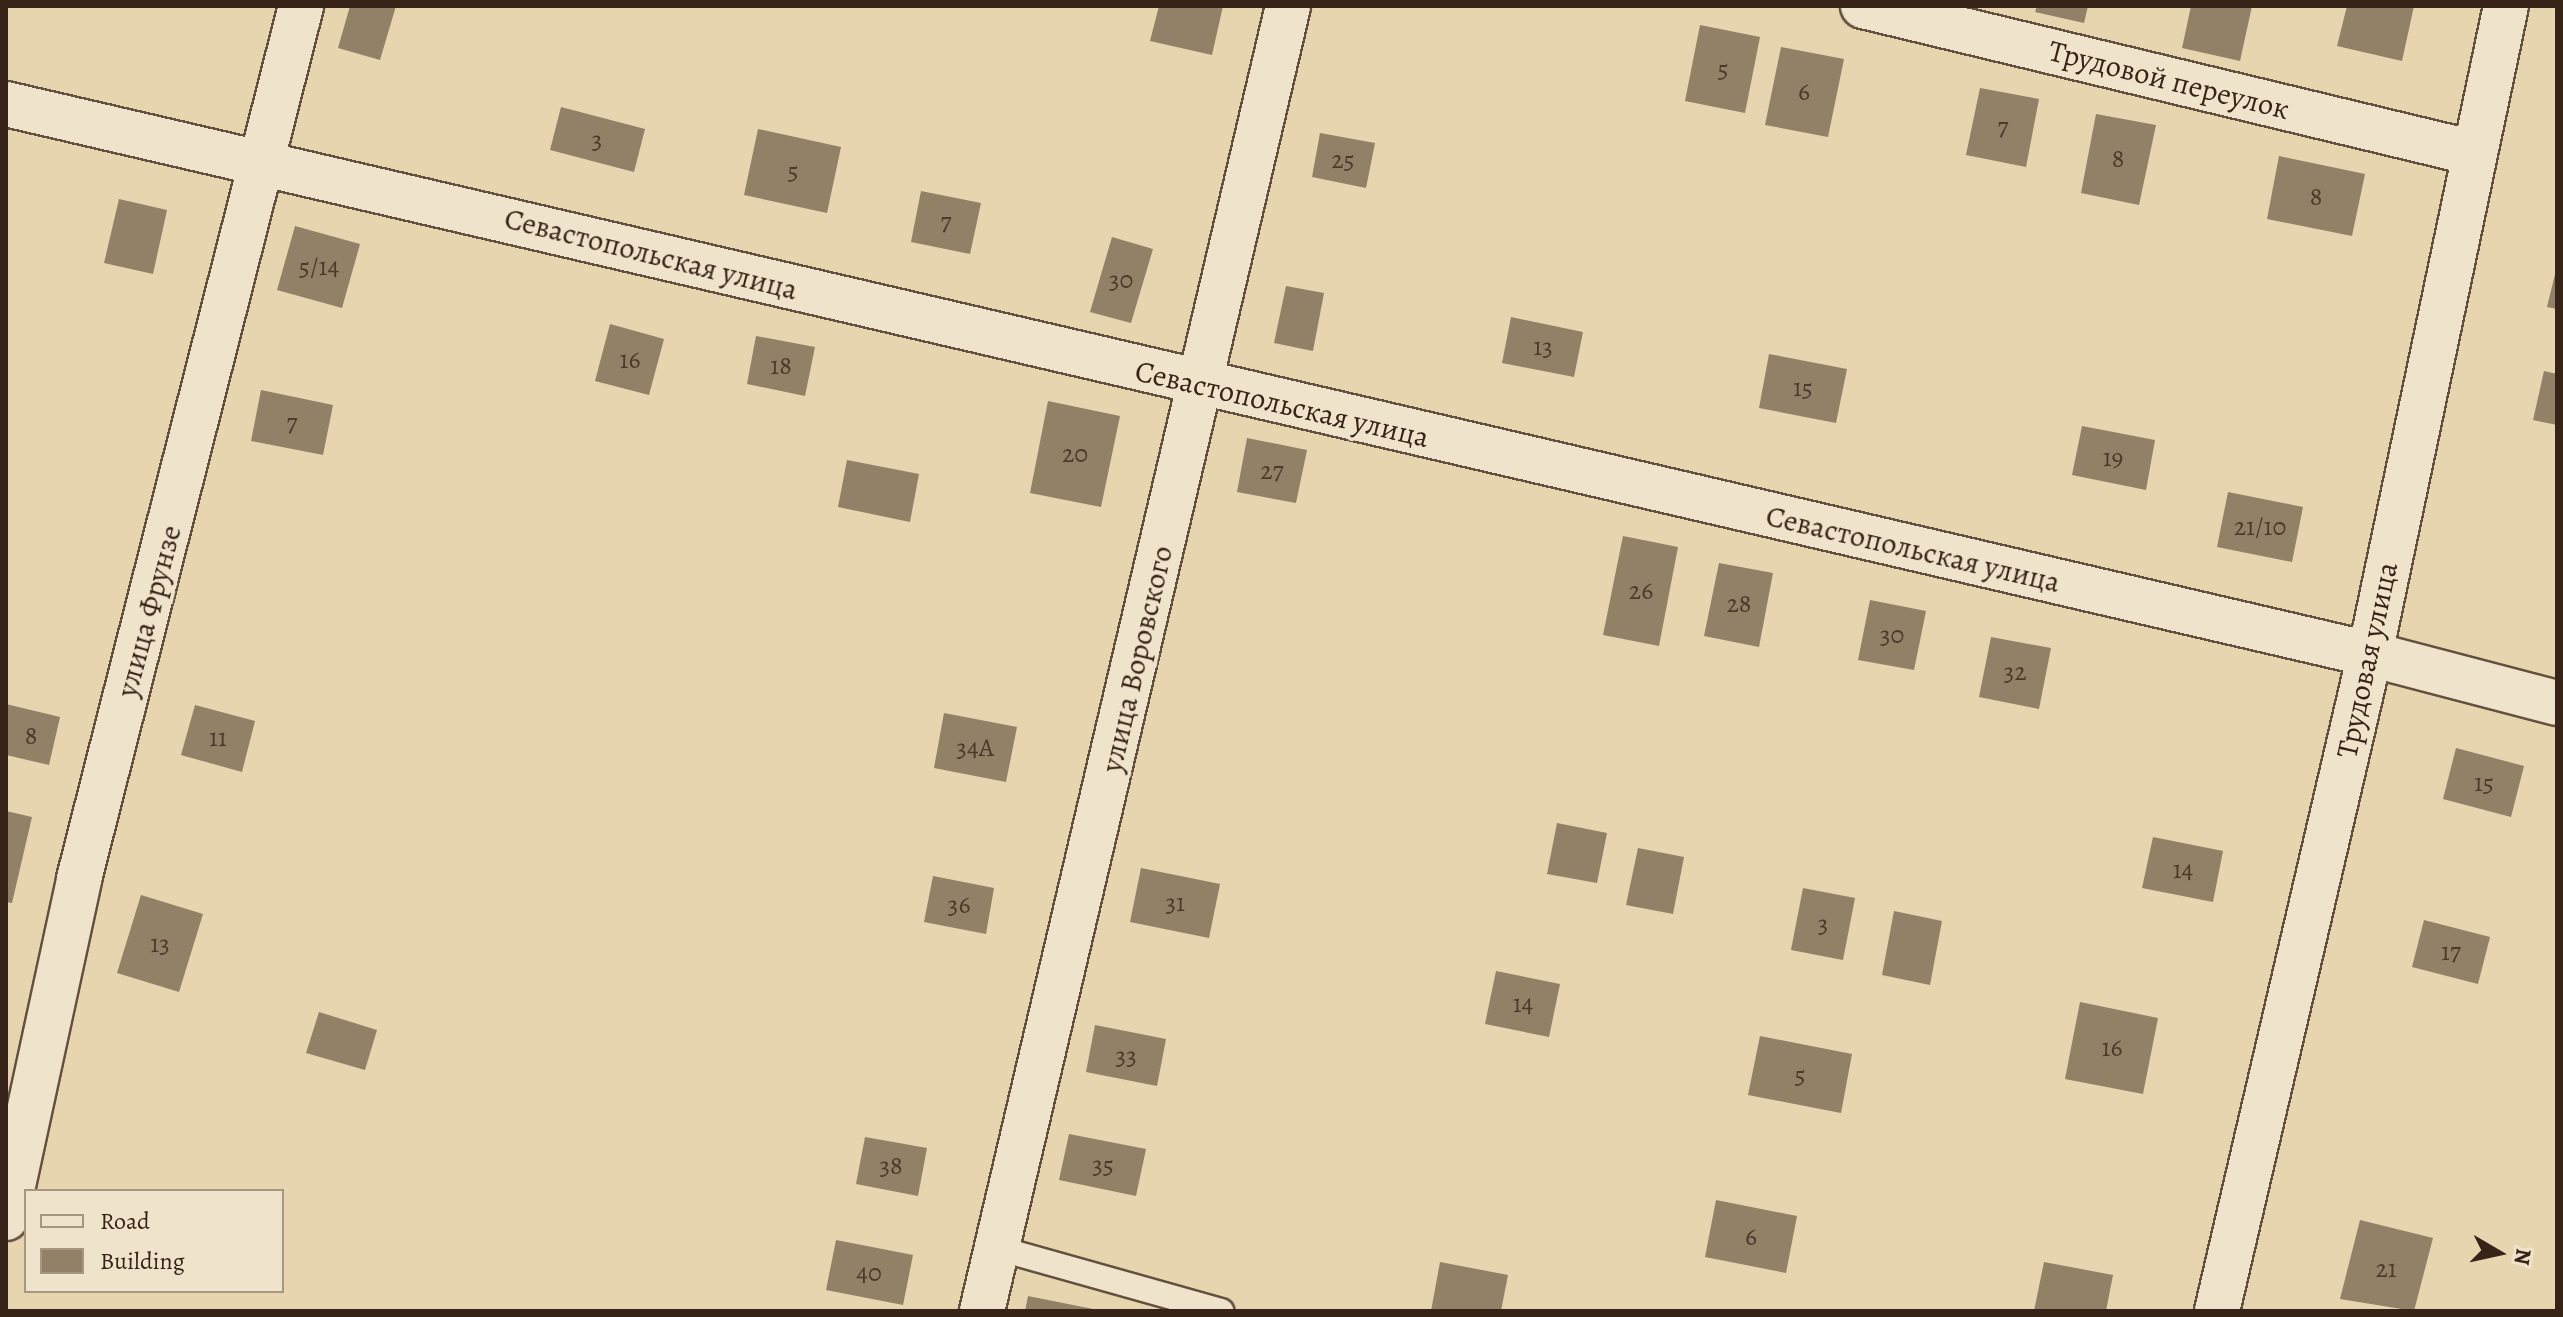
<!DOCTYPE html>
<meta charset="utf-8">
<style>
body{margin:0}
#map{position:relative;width:2563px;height:1317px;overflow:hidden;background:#e6d5af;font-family:Alegreya,serif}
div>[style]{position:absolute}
.building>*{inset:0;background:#928067}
.roads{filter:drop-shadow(2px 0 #64503e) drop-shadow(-2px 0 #64503e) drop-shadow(0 2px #64503e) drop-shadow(0 -2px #64503e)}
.lane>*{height:24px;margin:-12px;padding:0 12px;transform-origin:12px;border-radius:12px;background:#efe4cb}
.street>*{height:44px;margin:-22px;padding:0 22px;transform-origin:22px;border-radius:22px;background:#efe4cb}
.secondary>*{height:44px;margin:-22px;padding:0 22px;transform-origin:22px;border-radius:22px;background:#efe4cb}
span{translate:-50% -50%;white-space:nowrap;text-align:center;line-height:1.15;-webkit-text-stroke:7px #efe4cb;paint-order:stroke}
.number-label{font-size:26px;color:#4e3a2c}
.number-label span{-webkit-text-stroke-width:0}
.street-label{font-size:30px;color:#382318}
.frame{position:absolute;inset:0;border:8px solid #382318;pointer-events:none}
.legend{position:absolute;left:24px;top:1189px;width:260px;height:104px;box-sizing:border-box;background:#efe4cb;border:2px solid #a69783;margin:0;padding:10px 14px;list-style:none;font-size:24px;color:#382318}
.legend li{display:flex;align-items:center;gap:16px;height:40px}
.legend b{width:40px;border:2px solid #a69783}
.north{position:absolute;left:2459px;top:1213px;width:80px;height:80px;-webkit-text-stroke:6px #efe4cb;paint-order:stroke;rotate:99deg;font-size:22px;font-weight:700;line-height:32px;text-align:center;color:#382318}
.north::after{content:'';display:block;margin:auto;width:28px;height:36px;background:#382318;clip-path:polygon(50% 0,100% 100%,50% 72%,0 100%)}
</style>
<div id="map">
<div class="building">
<div style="clip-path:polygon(350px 6px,396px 6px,380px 60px,338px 48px)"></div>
<div style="clip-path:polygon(1159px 6px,1223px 6px,1212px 55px,1150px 41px)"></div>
<div style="clip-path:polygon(2037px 6px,2088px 6px,2084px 23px,2035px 12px)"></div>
<div style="clip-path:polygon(2191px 6px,2252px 6px,2240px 61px,2182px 48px)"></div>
<div style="clip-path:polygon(2347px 6px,2414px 6px,2402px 61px,2337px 46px)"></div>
<div style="clip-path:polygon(1700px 25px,1760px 37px,1745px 113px,1685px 101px)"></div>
<div style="clip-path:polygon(1781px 47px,1844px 59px,1828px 137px,1765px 125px)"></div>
<div style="clip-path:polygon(1980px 88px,2039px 99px,2026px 167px,1966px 155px)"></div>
<div style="clip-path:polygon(561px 107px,645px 129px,634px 172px,550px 150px)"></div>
<div style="clip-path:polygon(2096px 114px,2156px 125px,2139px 205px,2081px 193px)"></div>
<div style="clip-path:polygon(758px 129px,841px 147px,827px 213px,744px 195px)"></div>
<div style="clip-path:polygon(1320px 133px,1375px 143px,1366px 188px,1312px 177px)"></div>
<div style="clip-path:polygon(2279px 156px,2365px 174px,2352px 236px,2267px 219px)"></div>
<div style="clip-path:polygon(921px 191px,981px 203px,970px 254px,911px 242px)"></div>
<div style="clip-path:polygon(119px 199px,167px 210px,153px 274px,104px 263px)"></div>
<div style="clip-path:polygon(295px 226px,360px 244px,342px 308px,277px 290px)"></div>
<div style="clip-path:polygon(1112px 237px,1153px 249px,1131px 323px,1090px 312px)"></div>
<div style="clip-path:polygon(2556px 270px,2557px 270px,2557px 309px,2547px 307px)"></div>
<div style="clip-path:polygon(1286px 286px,1324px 293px,1313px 351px,1274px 343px)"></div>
<div style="clip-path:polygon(1511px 317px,1583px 332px,1574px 377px,1502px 363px)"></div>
<div style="clip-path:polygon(610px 324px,664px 339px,649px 395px,595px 381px)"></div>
<div style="clip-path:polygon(756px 336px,815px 347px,805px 396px,747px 384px)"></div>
<div style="clip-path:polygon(1769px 354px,1847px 369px,1836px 423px,1759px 408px)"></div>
<div style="clip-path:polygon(2544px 371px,2557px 374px,2557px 425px,2533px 420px)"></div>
<div style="clip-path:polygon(261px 390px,333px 405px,323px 455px,251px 441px)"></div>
<div style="clip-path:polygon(1048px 401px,1120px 416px,1101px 507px,1030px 493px)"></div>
<div style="clip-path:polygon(2082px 426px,2155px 440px,2146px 490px,2072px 475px)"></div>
<div style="clip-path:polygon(1247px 438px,1307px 450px,1296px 503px,1237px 492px)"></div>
<div style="clip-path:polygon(847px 460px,919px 474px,910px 522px,838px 507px)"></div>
<div style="clip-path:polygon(2228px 492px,2303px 507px,2292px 562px,2217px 547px)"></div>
<div style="clip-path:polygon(1623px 536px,1678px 547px,1659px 646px,1603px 635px)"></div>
<div style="clip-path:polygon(1719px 563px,1773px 573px,1759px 647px,1704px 636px)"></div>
<div style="clip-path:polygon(1870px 600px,1926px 611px,1914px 670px,1858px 660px)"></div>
<div style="clip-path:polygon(1991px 637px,2051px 648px,2039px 709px,1979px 697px)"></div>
<div style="clip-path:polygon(6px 704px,60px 717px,49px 765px,6px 755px)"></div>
<div style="clip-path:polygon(195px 705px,255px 721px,242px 772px,181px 755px)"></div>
<div style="clip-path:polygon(944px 713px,1017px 727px,1006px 782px,934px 768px)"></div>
<div style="clip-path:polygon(2456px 748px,2524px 766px,2511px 817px,2443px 799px)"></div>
<div style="clip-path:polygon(6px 811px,32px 817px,12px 903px,6px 902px)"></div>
<div style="clip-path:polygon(1557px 823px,1607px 833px,1597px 883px,1547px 874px)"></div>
<div style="clip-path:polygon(2153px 837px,2223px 851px,2213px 902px,2142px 888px)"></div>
<div style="clip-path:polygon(1638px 848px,1684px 857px,1673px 914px,1626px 905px)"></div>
<div style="clip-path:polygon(1141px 868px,1220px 884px,1209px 938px,1130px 922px)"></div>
<div style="clip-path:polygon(933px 876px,994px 888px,986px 934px,924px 922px)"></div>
<div style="clip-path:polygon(1803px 888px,1855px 898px,1843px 960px,1791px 950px)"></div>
<div style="clip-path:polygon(141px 895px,203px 914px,179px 992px,117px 973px)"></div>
<div style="clip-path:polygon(1894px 911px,1942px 921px,1930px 985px,1882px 975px)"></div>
<div style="clip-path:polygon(2424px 920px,2490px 937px,2478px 984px,2412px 967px)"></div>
<div style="clip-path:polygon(1496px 971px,1560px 984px,1549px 1037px,1485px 1024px)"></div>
<div style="clip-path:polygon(2080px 1002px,2158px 1018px,2143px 1094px,2065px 1079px)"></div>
<div style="clip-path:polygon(319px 1012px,377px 1030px,365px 1070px,306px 1053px)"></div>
<div style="clip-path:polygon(1095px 1025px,1166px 1039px,1157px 1086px,1086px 1072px)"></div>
<div style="clip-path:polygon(1760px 1036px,1852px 1054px,1841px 1113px,1748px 1095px)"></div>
<div style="clip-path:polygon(1069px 1134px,1146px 1149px,1136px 1196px,1059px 1180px)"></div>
<div style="clip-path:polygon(865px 1137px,927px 1148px,918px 1196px,856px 1184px)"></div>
<div style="clip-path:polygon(1716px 1200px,1797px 1216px,1786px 1273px,1705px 1257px)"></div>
<div style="clip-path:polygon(2360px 1220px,2433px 1238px,2414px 1311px,2340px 1299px)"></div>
<div style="clip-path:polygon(836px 1240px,913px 1255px,903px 1305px,826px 1290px)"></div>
<div style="clip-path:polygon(1440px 1262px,1508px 1275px,1501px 1311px,1431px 1311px)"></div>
<div style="clip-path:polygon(2044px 1262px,2113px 1275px,2106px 1311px,2034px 1311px)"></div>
<div style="clip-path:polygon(1028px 1296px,1098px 1310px,1098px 1311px,1025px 1311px)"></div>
</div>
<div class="roads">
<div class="lane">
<div style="left:997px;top:1248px;width:233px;rotate:15.7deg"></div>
</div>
<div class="street">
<div style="left:1863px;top:6px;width:628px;rotate:13.53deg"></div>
<div style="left:6px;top:104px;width:2427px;rotate:13.1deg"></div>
<div style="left:6px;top:1218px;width:347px;rotate:-77.8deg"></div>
<div style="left:79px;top:879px;width:901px;rotate:-75.73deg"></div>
<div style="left:982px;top:1311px;width:1340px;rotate:-76.8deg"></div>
</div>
<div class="secondary">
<div style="left:2370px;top:654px;width:193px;rotate:14.7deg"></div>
<div style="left:2217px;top:1311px;width:675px;rotate:-76.89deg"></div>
<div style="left:2370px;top:654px;width:662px;rotate:-78.15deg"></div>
</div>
</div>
<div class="number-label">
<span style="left:1723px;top:69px">5</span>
<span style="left:1804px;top:92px">6</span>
<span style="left:2003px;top:127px">7</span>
<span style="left:597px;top:140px">3</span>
<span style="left:2118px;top:159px">8</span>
<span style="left:1343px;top:160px">25</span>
<span style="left:793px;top:171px">5</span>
<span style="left:2316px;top:197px">8</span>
<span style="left:946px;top:222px">7</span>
<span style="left:319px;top:267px">5/14</span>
<span style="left:1121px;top:280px">30</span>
<span style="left:1543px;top:347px">13</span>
<span style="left:630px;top:360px">16</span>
<span style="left:781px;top:366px">18</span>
<span style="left:1803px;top:388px">15</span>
<span style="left:292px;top:423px">7</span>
<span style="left:1075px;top:454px">20</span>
<span style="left:2113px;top:458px">19</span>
<span style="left:1272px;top:471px">27</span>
<span style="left:2260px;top:527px">21/10</span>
<span style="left:1641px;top:591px">26</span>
<span style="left:1739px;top:604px">28</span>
<span style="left:1892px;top:635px">30</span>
<span style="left:2015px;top:672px">32</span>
<span style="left:31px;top:736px">8</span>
<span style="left:218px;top:738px">11</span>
<span style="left:975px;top:748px">34А</span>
<span style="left:2484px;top:783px">15</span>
<span style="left:2183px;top:870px">14</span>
<span style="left:1175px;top:903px">31</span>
<span style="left:959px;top:905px">36</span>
<span style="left:1823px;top:924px">3</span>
<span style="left:160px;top:944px">13</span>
<span style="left:2451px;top:952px">17</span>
<span style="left:1523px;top:1004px">14</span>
<span style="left:2112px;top:1048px">16</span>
<span style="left:1126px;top:1056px">33</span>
<span style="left:1800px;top:1075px">5</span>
<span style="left:1103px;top:1165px">35</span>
<span style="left:891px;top:1166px">38</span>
<span style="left:1751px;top:1237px">6</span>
<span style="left:2386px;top:1269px">21</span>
<span style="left:869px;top:1273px">40</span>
</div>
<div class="street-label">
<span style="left:2169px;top:80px;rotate:14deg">Трудовой переулок</span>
<span style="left:651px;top:254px;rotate:14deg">Севастопольская улица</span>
<span style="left:1282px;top:404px;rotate:13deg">Севастопольская улица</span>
<span style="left:1913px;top:549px;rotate:13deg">Севастопольская улица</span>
<span style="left:149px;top:611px;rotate:-75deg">улица Фрунзе</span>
<span style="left:1137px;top:659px;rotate:-77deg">улица Воровского</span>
<span style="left:2367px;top:660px;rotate:-78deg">Трудовая улица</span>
</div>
<div class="frame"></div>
<ul class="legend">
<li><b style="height:10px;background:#efe4cb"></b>Road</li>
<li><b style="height:22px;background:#928067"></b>Building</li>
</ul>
<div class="north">N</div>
</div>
